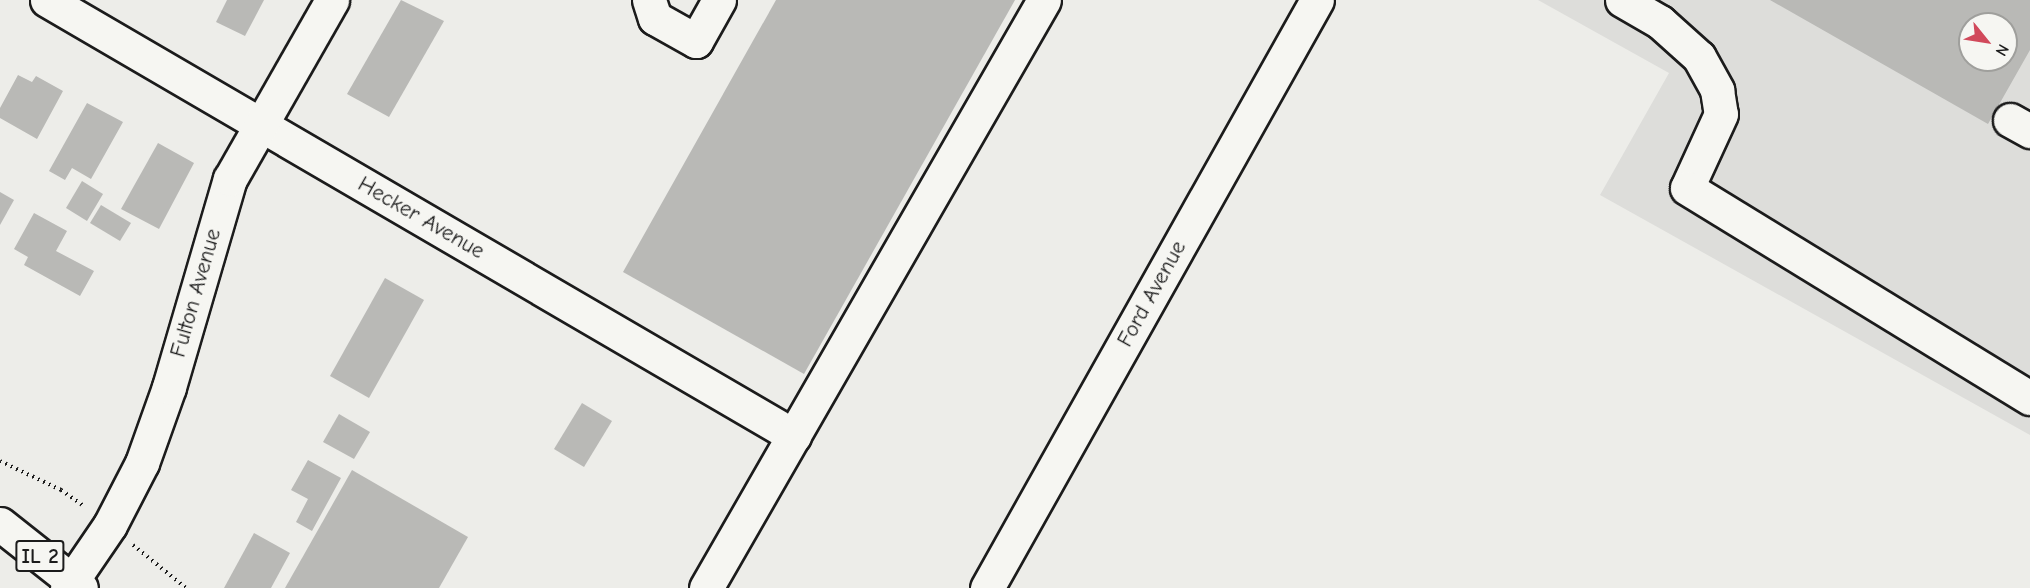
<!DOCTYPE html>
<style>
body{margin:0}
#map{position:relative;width:2030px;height:588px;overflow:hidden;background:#edede9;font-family:"Comic Neue",sans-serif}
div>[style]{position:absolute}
.built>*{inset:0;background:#ddddda}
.building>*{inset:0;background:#b9b9b6}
.path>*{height:4px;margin-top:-2px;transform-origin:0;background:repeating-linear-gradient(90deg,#1c1c1c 0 1.5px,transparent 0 6px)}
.roads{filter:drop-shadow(2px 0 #1c1c1c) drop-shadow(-2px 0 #1c1c1c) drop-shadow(0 2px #1c1c1c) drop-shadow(0 -2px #1c1c1c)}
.minor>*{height:33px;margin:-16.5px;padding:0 16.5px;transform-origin:16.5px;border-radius:16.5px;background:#f6f6f2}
.major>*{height:33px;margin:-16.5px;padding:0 16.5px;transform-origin:16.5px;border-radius:16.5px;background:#f6f6f2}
span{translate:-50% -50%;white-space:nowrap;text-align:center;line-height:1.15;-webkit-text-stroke:6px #f6f6f2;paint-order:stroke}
.shield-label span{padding:2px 4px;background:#f6f6f2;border:2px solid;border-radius:4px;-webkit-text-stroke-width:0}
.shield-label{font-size:21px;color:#1c1c1c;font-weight:700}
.street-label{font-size:22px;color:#1c1c1c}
.north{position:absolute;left:1958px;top:12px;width:60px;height:60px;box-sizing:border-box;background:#f6f6f2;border:2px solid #9f9f9c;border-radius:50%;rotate:120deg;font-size:16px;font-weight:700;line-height:24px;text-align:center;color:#1c1c1c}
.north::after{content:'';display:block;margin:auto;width:21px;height:27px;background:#d1495b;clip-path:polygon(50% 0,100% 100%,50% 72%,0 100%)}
</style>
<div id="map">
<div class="built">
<div style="clip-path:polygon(evenodd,1538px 0,2030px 0,2030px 435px,1600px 195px,1669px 73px,1538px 0,1970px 24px,2006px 24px,2006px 60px,1970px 60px,1970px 24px)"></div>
</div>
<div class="building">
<div style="clip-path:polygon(227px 0,264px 0,245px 36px,216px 22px)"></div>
<div style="clip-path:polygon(401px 0,444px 21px,389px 117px,347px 94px)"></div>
<div style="clip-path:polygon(776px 0,1015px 0,804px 374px,623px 272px)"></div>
<div style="clip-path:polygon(evenodd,1770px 0,2030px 0,2030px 50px,1988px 124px,1770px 0,1970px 24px,2006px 24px,2006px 60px,1970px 60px,1970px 24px)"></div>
<div style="clip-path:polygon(18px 75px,32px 82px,36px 76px,63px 91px,37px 139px,0 118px,0 108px)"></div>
<div style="clip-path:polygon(87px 103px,123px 122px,91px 179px,72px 168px,65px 180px,49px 171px)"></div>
<div style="clip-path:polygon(158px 143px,194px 163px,159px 229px,121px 209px)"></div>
<div style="clip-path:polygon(82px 181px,103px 194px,87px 221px,66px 208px)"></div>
<div style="clip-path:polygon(0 192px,14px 200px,0 225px)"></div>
<div style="clip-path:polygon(101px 205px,131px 223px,120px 241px,90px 223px)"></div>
<div style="clip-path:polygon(34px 213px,67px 231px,56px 251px,94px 271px,80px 296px,24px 265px,28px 257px,14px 249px)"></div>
<div style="clip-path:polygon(385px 278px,424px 300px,369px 398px,330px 376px)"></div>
<div style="clip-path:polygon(582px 403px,612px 421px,584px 467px,554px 449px)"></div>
<div style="clip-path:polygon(339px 414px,370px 432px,354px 459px,323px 442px)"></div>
<div style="clip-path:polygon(308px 460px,341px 478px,312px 531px,296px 522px,308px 499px,291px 490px)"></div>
<div style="clip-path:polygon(352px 470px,468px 537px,439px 588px,285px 588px)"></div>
<div style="clip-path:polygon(254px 533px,290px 553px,271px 588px,224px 588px)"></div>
</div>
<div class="path">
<div style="left:0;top:461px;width:68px;rotate:25.4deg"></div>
<div style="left:61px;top:490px;width:29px;rotate:35deg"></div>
<div style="left:133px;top:545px;width:68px;rotate:39.1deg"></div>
</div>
<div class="roads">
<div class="minor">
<div style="left:47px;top:0;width:865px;rotate:30.27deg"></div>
<div style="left:649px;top:0;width:19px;rotate:72deg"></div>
<div style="left:655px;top:18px;width:47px;rotate:29.3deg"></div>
<div style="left:696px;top:41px;width:47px;rotate:-60.7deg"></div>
<div style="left:1622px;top:0;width:44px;rotate:30.1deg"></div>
<div style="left:1660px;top:22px;width:52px;rotate:41.9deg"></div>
<div style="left:1699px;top:57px;width:38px;rotate:61deg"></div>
<div style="left:1717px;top:90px;width:24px;rotate:81deg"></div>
<div style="left:1721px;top:114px;width:81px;rotate:114.7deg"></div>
<div style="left:1687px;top:188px;width:402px;rotate:31.5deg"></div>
<div style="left:2010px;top:120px;width:23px;rotate:29deg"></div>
<div style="left:67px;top:588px;width:76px;rotate:-55.7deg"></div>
<div style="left:110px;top:525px;width:70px;rotate:-62.7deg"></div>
<div style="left:142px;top:463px;width:81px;rotate:-70.4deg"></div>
<div style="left:169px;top:387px;width:217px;rotate:-73.7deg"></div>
<div style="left:230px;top:179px;width:206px;rotate:-60.3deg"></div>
<div style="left:706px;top:588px;width:678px;rotate:-60.11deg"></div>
<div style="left:987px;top:588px;width:674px;rotate:-60.7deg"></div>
</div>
<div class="major">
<div style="left:0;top:524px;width:103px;rotate:38.3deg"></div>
</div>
</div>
<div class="shield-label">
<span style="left:40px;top:556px">IL 2</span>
</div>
<div class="street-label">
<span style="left:421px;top:218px;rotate:30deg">Hecker Avenue</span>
<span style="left:196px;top:293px;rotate:-74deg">Fulton Avenue</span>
<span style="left:1152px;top:294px;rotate:-61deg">Ford Avenue</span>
</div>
<div class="north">N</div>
</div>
